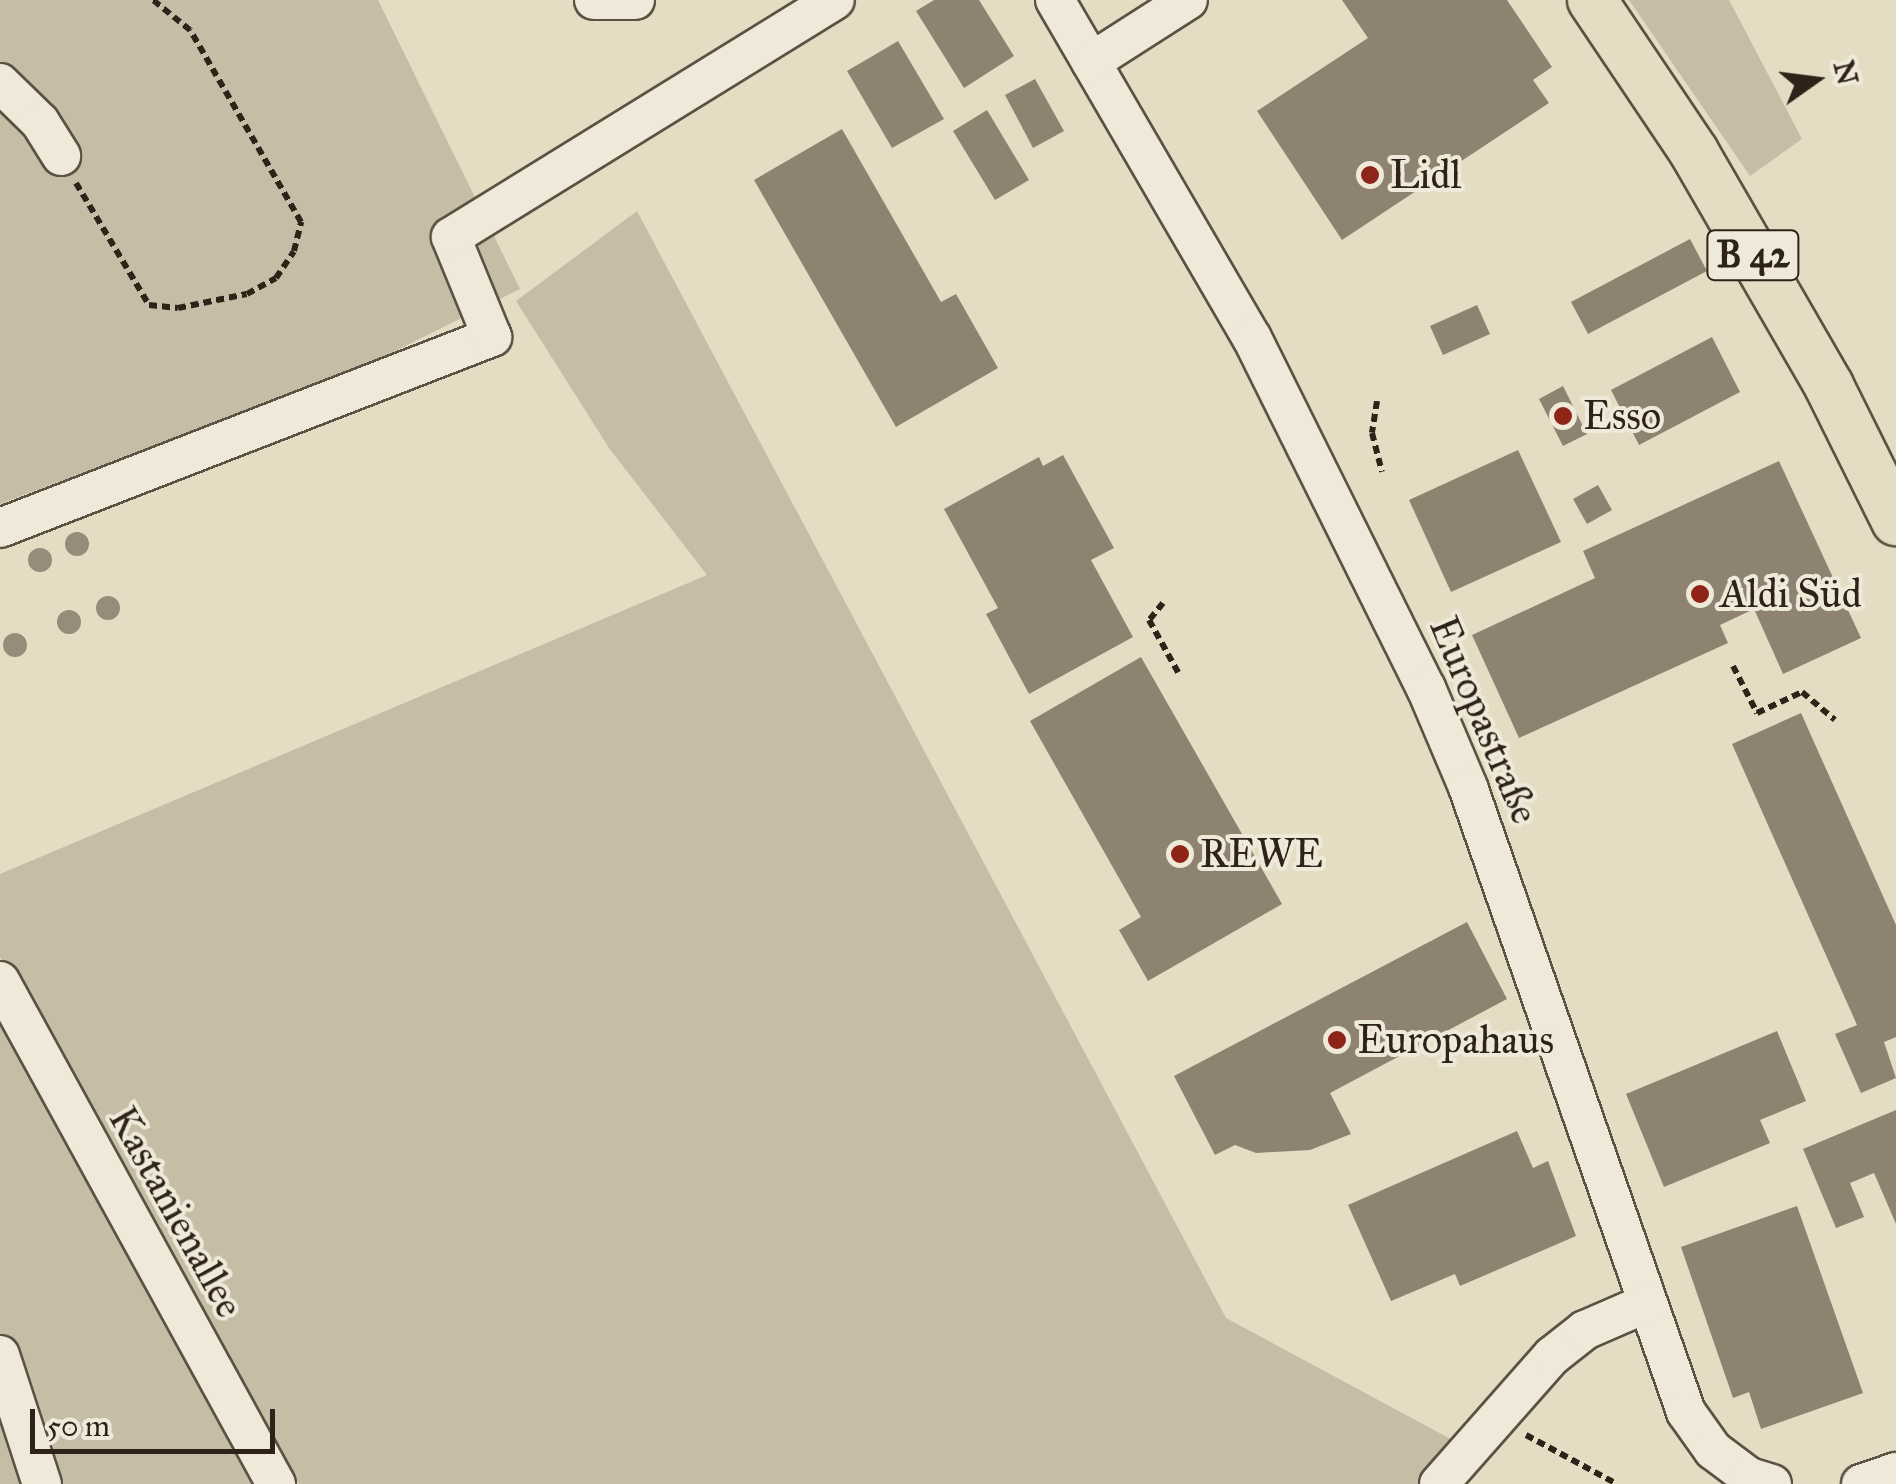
<!DOCTYPE html>
<meta charset="utf-8">
<style>
body{margin:0}
#map{position:relative;width:1896px;height:1484px;overflow:hidden;background:#e5ddc3;font-family:"IM FELL Great Primer",serif}
div>[style]{position:absolute}
.green>*{inset:0;background:#c6bda6}
.building>*{inset:0;background:#8e8371}
.path>*{height:6px;margin-top:-3px;transform-origin:0;background:repeating-linear-gradient(90deg,#2f2218 0 8px,transparent 0 13px)}
.roads{filter:drop-shadow(2px 0 #5c5143) drop-shadow(-2px 0 #5c5143) drop-shadow(0 2px #5c5143) drop-shadow(0 -2px #5c5143)}
.minor>*{height:38px;margin:-19px;padding:0 19px;transform-origin:19px;border-radius:19px;background:#eee9d8}
.major>*{height:48px;margin:-24px;padding:0 24px;transform-origin:24px;border-radius:24px;background:#e5ddc3}
.trees>*{width:24px;height:24px;margin:-12px;border-radius:50%;background:#968c79}
.dots>*{width:28px;height:28px;translate:-50% -50%;box-sizing:border-box;border:5px solid #eee9d8;border-radius:50%}
span{translate:-50% -50%;white-space:nowrap;text-align:center;line-height:1.15;-webkit-text-stroke:8px #eee9d8;paint-order:stroke}
.shield-label span{padding:2px 8px;background:#eee9d8;border:2px solid;border-radius:8px;-webkit-text-stroke-width:0}
.shield-label{font-size:38px;color:#2f2218;font-weight:700}
.poi-label{font-size:40px;color:#2f2218}
.left{translate:0 -50%;text-align:left}
.street-label{font-size:40px;color:#2f2218}
.north{position:absolute;left:1766px;top:30px;width:100px;height:100px;-webkit-text-stroke:8px #eee9d8;paint-order:stroke;rotate:76deg;font-size:28px;font-weight:700;line-height:40px;text-align:center;color:#2f2218}
.north::after{content:'';display:block;margin:auto;width:35px;height:45px;background:#2f2218;clip-path:polygon(50% 0,100% 100%,50% 72%,0 100%)}
.scale{position:absolute;left:30px;top:1409px;width:245px;height:45px;box-sizing:border-box;border:5px solid #2f2218;border-top:0;padding-left:12px;font-size:30px;line-height:35px;white-space:nowrap;color:#2f2218;-webkit-text-stroke:8px #eee9d8;paint-order:stroke}
</style>
<div id="map">
<div class="green">
<div style="clip-path:polygon(0 0,378px 0,520px 289px,371px 363px,0 504px)"></div>
<div style="clip-path:polygon(1629px 0,1729px 0,1802px 139px,1750px 176px)"></div>
<div style="clip-path:polygon(637px 211px,1226px 1318px,1460px 1444px,1423px 1484px,299px 1484px,0 957px,0 874px,707px 575px,609px 448px,516px 301px)"></div>
<div style="clip-path:polygon(0 991px,270px 1484px,0 1484px)"></div>
</div>
<div class="building">
<div style="clip-path:polygon(934px 0,979px 0,1014px 56px,964px 88px,916px 11px)"></div>
<div style="clip-path:polygon(1342px 0,1507px 0,1552px 67px,1533px 80px,1549px 103px,1342px 240px,1257px 111px,1368px 38px)"></div>
<div style="clip-path:polygon(898px 41px,944px 119px,892px 148px,847px 71px)"></div>
<div style="clip-path:polygon(1035px 79px,1064px 131px,1033px 148px,1005px 95px)"></div>
<div style="clip-path:polygon(987px 110px,1029px 180px,995px 200px,953px 131px)"></div>
<div style="clip-path:polygon(842px 129px,941px 302px,956px 294px,998px 368px,896px 427px,754px 180px)"></div>
<div style="clip-path:polygon(1690px 239px,1707px 271px,1588px 334px,1571px 302px)"></div>
<div style="clip-path:polygon(1477px 305px,1490px 334px,1443px 355px,1430px 326px)"></div>
<div style="clip-path:polygon(1712px 337px,1740px 392px,1639px 445px,1611px 390px)"></div>
<div style="clip-path:polygon(1563px 386px,1587px 434px,1563px 446px,1539px 399px)"></div>
<div style="clip-path:polygon(1518px 450px,1561px 542px,1451px 592px,1409px 500px)"></div>
<div style="clip-path:polygon(1063px 455px,1114px 548px,1091px 560px,1133px 637px,1029px 694px,986px 614px,998px 608px,944px 509px,1039px 457px,1043px 466px)"></div>
<div style="clip-path:polygon(1779px 461px,1861px 638px,1783px 674px,1754px 609px,1720px 625px,1728px 643px,1519px 738px,1472px 635px,1595px 578px,1583px 551px)"></div>
<div style="clip-path:polygon(1598px 485px,1612px 510px,1587px 524px,1573px 499px)"></div>
<div style="clip-path:polygon(1141px 657px,1282px 904px,1148px 981px,1119px 930px,1141px 917px,1030px 721px)"></div>
<div style="clip-path:polygon(1801px 713px,1896px 925px,1896px 1037px,1884px 1042px,1896px 1078px,1861px 1093px,1835px 1034px,1857px 1025px,1732px 744px)"></div>
<div style="clip-path:polygon(1467px 922px,1507px 999px,1330px 1093px,1351px 1134px,1310px 1150px,1256px 1153px,1235px 1145px,1215px 1155px,1174px 1076px)"></div>
<div style="clip-path:polygon(1777px 1031px,1806px 1101px,1760px 1120px,1770px 1143px,1664px 1187px,1626px 1094px)"></div>
<div style="clip-path:polygon(1896px 1110px,1896px 1224px,1874px 1173px,1850px 1183px,1864px 1217px,1836px 1228px,1803px 1149px)"></div>
<div style="clip-path:polygon(1517px 1131px,1533px 1168px,1548px 1161px,1576px 1236px,1460px 1286px,1455px 1274px,1391px 1301px,1348px 1205px)"></div>
<div style="clip-path:polygon(1797px 1206px,1863px 1393px,1761px 1429px,1749px 1392px,1733px 1398px,1681px 1247px)"></div>
</div>
<div class="path">
<div style="left:76px;top:183px;width:142px;rotate:59.1deg"></div>
<div style="left:149px;top:305px;width:29px;rotate:6deg"></div>
<div style="left:178px;top:308px;width:70px;rotate:-11.5deg"></div>
<div style="left:247px;top:294px;width:33px;rotate:-29deg"></div>
<div style="left:276px;top:278px;width:32px;rotate:-56deg"></div>
<div style="left:294px;top:251px;width:30px;rotate:-76deg"></div>
<div style="left:301px;top:222px;width:222px;rotate:-120deg"></div>
<div style="left:190px;top:30px;width:48px;rotate:-141deg"></div>
<div style="left:1377px;top:401px;width:32px;rotate:99deg"></div>
<div style="left:1372px;top:433px;width:40px;rotate:75.6deg"></div>
<div style="left:1163px;top:603px;width:22px;rotate:129deg"></div>
<div style="left:1149px;top:620px;width:60px;rotate:60.9deg"></div>
<div style="left:1733px;top:666px;width:53px;rotate:62.9deg"></div>
<div style="left:1757px;top:713px;width:50px;rotate:-25deg"></div>
<div style="left:1802px;top:692px;width:43px;rotate:40.3deg"></div>
<div style="left:1526px;top:1435px;width:103px;rotate:28.3deg"></div>
</div>
<div class="roads">
<div class="minor">
<div style="left:594px;top:0;width:41px"></div>
<div style="left:1055px;top:0;width:391px;rotate:59.8deg"></div>
<div style="left:1252px;top:338px;width:391px;rotate:63.6deg"></div>
<div style="left:1426px;top:688px;width:108px;rotate:67deg"></div>
<div style="left:1468px;top:787px;width:662px;rotate:70.77deg"></div>
<div style="left:1686px;top:1412px;width:47px;rotate:54.6deg"></div>
<div style="left:1713px;top:1450px;width:45px;rotate:36.9deg"></div>
<div style="left:1749px;top:1477px;width:24px;rotate:17deg"></div>
<div style="left:1091px;top:62px;width:115px;rotate:-32.6deg"></div>
<div style="left:0;top:83px;width:56px;rotate:44.3deg"></div>
<div style="left:40px;top:122px;width:40px;rotate:58deg"></div>
<div style="left:0;top:528px;width:528px;rotate:-21.22deg"></div>
<div style="left:492px;top:337px;width:108px;rotate:-112.3deg"></div>
<div style="left:451px;top:237px;width:451px;rotate:-31.7deg"></div>
<div style="left:0;top:981px;width:574px;rotate:61.25deg"></div>
<div style="left:0;top:1355px;width:136px;rotate:72deg"></div>
<div style="left:1439px;top:1484px;width:171px;rotate:-48.6deg"></div>
<div style="left:1552px;top:1356px;width:42px;rotate:-38.2deg"></div>
<div style="left:1585px;top:1330px;width:68px;rotate:-23.5deg"></div>
<div style="left:1861px;top:1484px;width:37px;rotate:-19deg"></div>
</div>
<div class="major">
<div style="left:1592px;top:0;width:183px;rotate:56.1deg"></div>
<div style="left:1694px;top:152px;width:270px;rotate:60deg"></div>
<div style="left:1829px;top:386px;width:151px;rotate:63.6deg"></div>
</div>
</div>
<div class="trees">
<div style="left:77px;top:544px"></div>
<div style="left:40px;top:560px"></div>
<div style="left:108px;top:608px"></div>
<div style="left:69px;top:622px"></div>
<div style="left:15px;top:645px"></div>
</div>
<div class="dots">
<div style="left:1370px;top:175px;background:#8f2418"></div>
<div style="left:1563px;top:416px;background:#8f2418"></div>
<div style="left:1700px;top:594px;background:#8f2418"></div>
<div style="left:1180px;top:854px;background:#8f2418"></div>
<div style="left:1337px;top:1040px;background:#8f2418"></div>
</div>
<div class="shield-label">
<span style="left:1753px;top:255px">B 42</span>
</div>
<div class="poi-label">
<span class="left" style="left:1390px;top:175px">Lidl</span>
<span class="left" style="left:1583px;top:416px">Esso</span>
<span class="left" style="left:1720px;top:594px">Aldi Süd</span>
<span class="left" style="left:1200px;top:854px">REWE</span>
<span class="left" style="left:1357px;top:1040px">Europahaus</span>
</div>
<div class="street-label">
<span style="left:1484px;top:720px;rotate:67deg">Europastraße</span>
<span style="left:176px;top:1212px;rotate:61deg">Kastanienallee</span>
</div>
<div class="north">N</div>
<div class="scale">50 m</div>
</div>
